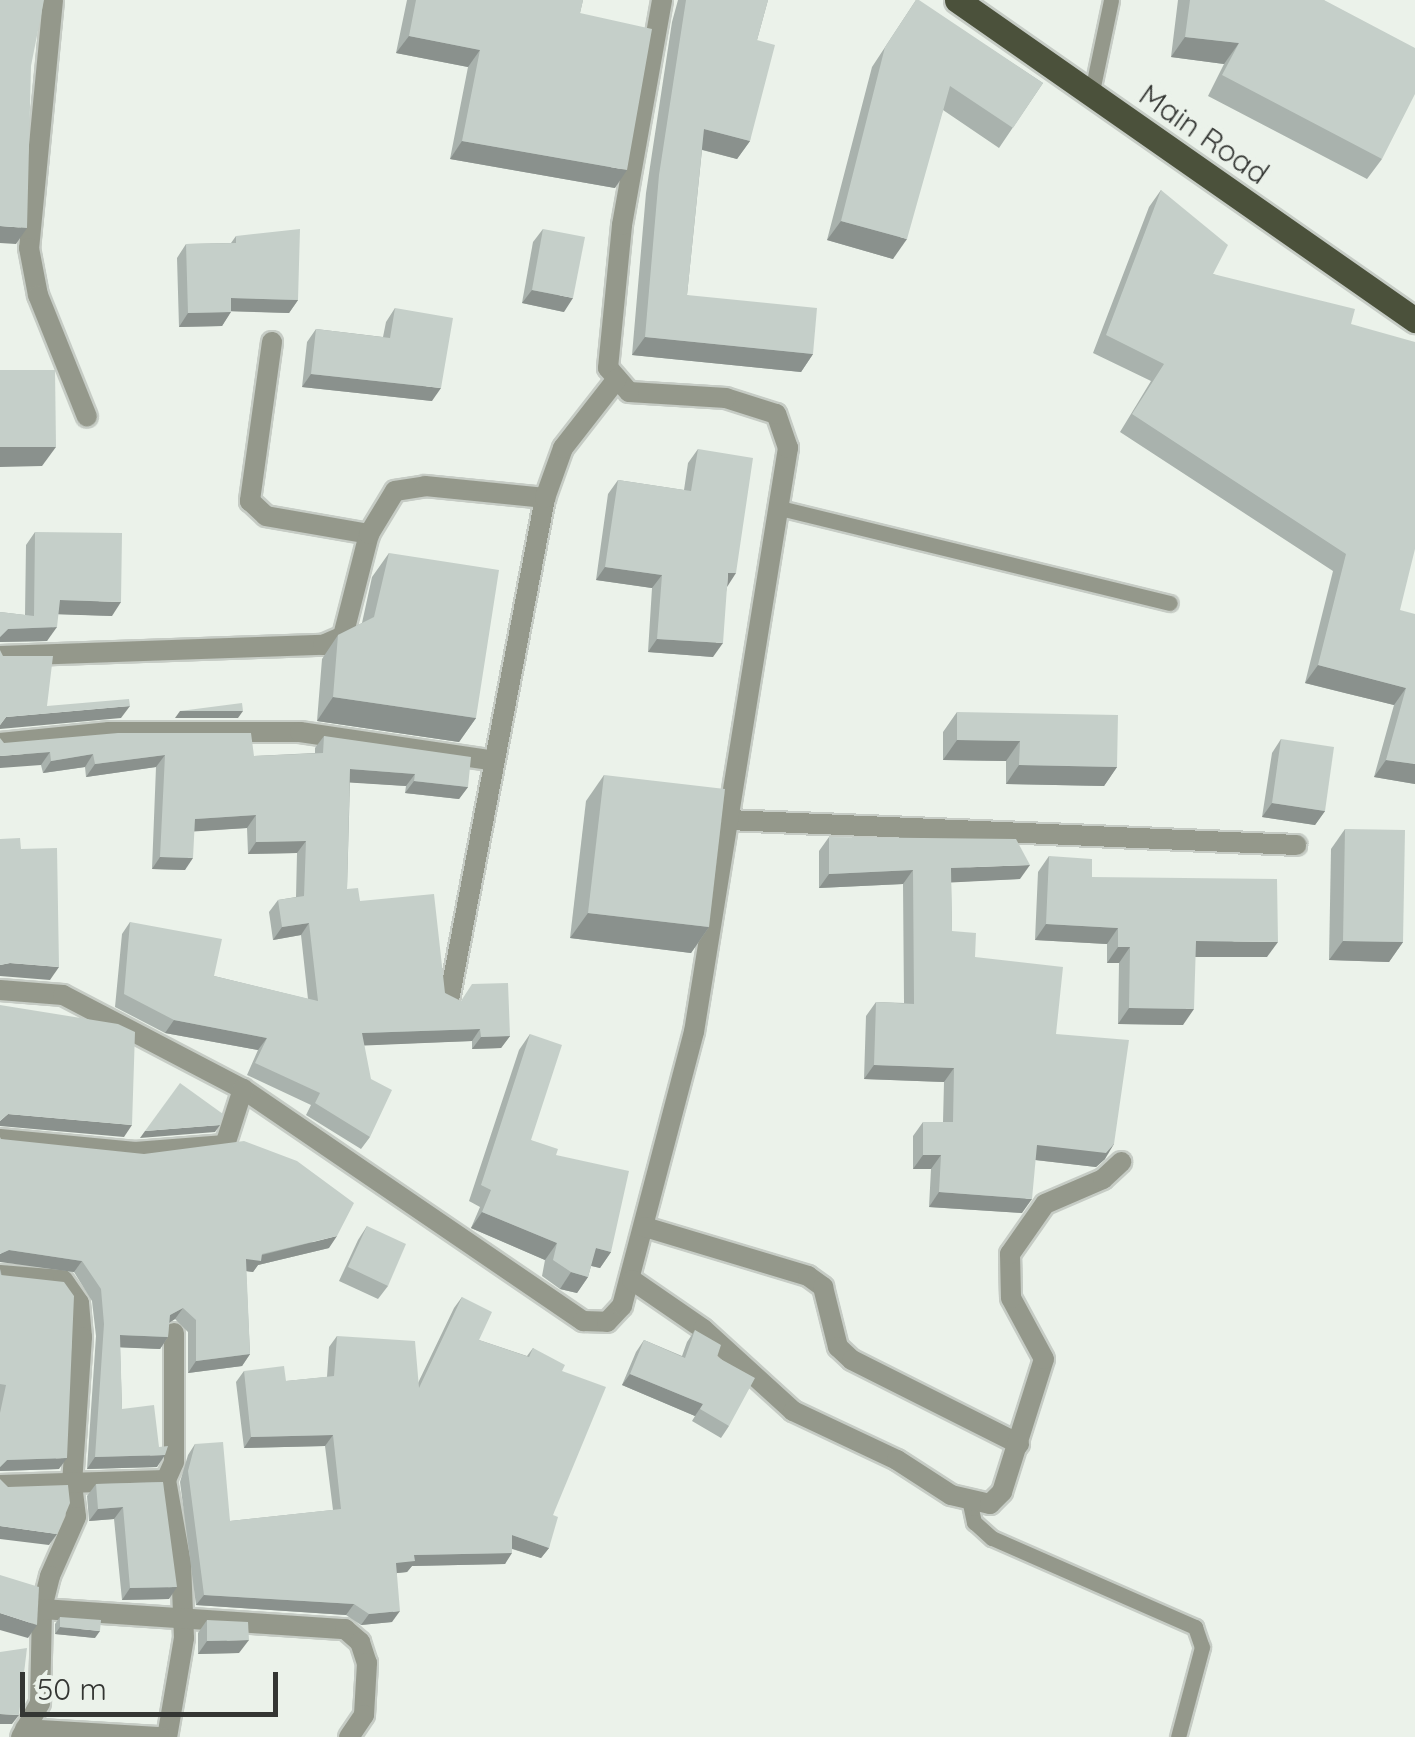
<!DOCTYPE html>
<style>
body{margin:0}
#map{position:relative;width:1415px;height:1737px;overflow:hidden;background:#ebf2ea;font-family:Quicksand,sans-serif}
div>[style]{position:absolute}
.roads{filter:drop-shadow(2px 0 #c6ccc5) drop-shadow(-2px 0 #c6ccc5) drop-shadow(0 2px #c6ccc5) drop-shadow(0 -2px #c6ccc5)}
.lane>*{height:15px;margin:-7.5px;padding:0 7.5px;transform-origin:7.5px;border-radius:7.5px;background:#94988b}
.street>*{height:20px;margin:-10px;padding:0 10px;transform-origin:10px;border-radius:10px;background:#94988b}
.primary>*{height:25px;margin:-12.5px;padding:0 12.5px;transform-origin:12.5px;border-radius:12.5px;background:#4b513b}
.wall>*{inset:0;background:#a9b2ad}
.shaded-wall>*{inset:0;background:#8a918d}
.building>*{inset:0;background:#c5cfc9}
span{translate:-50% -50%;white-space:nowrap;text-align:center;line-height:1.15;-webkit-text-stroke:9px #ebf2ea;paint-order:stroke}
.street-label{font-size:30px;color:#343633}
.scale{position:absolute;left:20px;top:1672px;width:258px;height:45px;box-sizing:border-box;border:5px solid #343633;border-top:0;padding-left:12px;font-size:30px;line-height:35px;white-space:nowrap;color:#343633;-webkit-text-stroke:8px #ebf2ea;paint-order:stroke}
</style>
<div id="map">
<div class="roads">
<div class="lane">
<div style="left:1091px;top:96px;width:98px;rotate:-78.2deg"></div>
<div style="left:780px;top:508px;width:401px;rotate:13.7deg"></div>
<div style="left:969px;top:1499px;width:24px;rotate:78deg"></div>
<div style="left:974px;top:1522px;width:24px;rotate:42deg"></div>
<div style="left:992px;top:1538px;width:222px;rotate:23.7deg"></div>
<div style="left:1195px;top:1627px;width:21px;rotate:71deg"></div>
<div style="left:1202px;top:1647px;width:93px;rotate:104.9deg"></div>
</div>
<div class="street">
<div style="left:53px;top:0;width:249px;rotate:95.5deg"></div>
<div style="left:29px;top:248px;width:48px;rotate:79.2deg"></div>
<div style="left:38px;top:295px;width:131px;rotate:68.1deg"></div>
<div style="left:272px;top:342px;width:161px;rotate:97.9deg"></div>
<div style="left:250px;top:501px;width:22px;rotate:43deg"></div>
<div style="left:266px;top:516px;width:105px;rotate:9.9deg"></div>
<div style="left:0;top:656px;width:323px;rotate:-2deg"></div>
<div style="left:323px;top:645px;width:22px;rotate:-24deg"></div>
<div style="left:343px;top:636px;width:105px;rotate:-75.7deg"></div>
<div style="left:369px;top:534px;width:50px;rotate:-58.8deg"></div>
<div style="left:395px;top:491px;width:30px;rotate:-9deg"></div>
<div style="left:425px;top:486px;width:121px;rotate:5.7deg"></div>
<div style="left:0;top:743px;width:110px;rotate:-5.8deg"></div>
<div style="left:109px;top:732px;width:191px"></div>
<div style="left:300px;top:732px;width:192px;rotate:8.4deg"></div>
<div style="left:729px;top:820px;width:568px;rotate:2.52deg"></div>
<div style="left:0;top:990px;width:63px;rotate:4.5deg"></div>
<div style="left:63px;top:995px;width:203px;rotate:27.6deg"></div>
<div style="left:243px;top:1089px;width:412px;rotate:34.3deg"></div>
<div style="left:583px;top:1321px;width:24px;rotate:2deg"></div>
<div style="left:607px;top:1322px;width:22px;rotate:-47deg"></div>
<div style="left:622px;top:1306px;width:283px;rotate:-75.3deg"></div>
<div style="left:694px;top:1032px;width:592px;rotate:-80.86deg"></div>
<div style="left:788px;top:448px;width:36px;rotate:-109deg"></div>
<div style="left:776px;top:414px;width:52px;rotate:-162.3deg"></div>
<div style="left:726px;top:398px;width:97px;rotate:-176.5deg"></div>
<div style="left:629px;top:392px;width:32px;rotate:-131deg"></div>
<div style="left:608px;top:368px;width:144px;rotate:-84.4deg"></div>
<div style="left:622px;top:225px;width:229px;rotate:-79.9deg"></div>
<div style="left:449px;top:1000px;width:511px;rotate:-79.17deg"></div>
<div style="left:545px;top:498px;width:53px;rotate:-70.2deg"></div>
<div style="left:563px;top:448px;width:88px;rotate:-52deg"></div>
<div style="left:0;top:1139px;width:136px;rotate:5.5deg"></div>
<div style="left:135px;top:1152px;width:90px;rotate:-4.4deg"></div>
<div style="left:225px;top:1145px;width:59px;rotate:-72.2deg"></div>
<div style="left:645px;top:1227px;width:170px;rotate:16.7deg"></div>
<div style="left:808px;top:1276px;width:19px;rotate:36deg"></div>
<div style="left:823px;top:1287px;width:62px;rotate:76deg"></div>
<div style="left:838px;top:1347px;width:19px;rotate:43deg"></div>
<div style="left:852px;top:1360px;width:187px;rotate:26.7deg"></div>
<div style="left:0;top:1275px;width:63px;rotate:4.5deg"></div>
<div style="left:63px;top:1280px;width:28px;rotate:55deg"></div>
<div style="left:79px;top:1303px;width:34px;rotate:85deg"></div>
<div style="left:82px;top:1337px;width:147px;rotate:93.9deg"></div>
<div style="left:72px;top:1484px;width:33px;rotate:83deg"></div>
<div style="left:76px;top:1517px;width:64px;rotate:113.8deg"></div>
<div style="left:50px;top:1576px;width:34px;rotate:104deg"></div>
<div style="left:42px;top:1609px;width:94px;rotate:91.2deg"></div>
<div style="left:40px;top:1703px;width:39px;rotate:119deg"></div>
<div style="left:632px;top:1280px;width:86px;rotate:34.6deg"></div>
<div style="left:703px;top:1329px;width:122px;rotate:42.3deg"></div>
<div style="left:793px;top:1411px;width:115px;rotate:25.2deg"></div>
<div style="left:897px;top:1460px;width:64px;rotate:32.9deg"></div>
<div style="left:951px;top:1495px;width:40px;rotate:13deg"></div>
<div style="left:990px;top:1504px;width:17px;rotate:-45deg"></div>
<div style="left:1002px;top:1492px;width:139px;rotate:-72.5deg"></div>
<div style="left:1044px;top:1359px;width:69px;rotate:-118.4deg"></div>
<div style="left:1011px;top:1298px;width:44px;rotate:-91.3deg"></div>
<div style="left:1010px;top:1254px;width:61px;rotate:-55deg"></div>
<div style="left:1045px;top:1204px;width:63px;rotate:-23.3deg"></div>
<div style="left:1103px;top:1179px;width:25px;rotate:-43deg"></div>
<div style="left:166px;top:1480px;width:84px;rotate:79.8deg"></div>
<div style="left:181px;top:1563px;width:75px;rotate:87.7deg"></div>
<div style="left:184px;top:1638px;width:100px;rotate:99.7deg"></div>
<div style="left:0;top:1485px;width:166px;rotate:-1.7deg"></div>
<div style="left:166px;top:1480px;width:20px;rotate:-66deg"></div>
<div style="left:174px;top:1462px;width:129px;rotate:-90deg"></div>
<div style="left:42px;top:1609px;width:304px;rotate:3.8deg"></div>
<div style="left:345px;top:1629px;width:20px;rotate:41deg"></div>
<div style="left:360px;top:1642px;width:22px;rotate:72deg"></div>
<div style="left:367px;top:1663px;width:52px;rotate:93.3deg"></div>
<div style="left:364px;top:1715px;width:27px;rotate:124deg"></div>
<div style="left:25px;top:1729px;width:136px;rotate:3.4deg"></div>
</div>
<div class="primary">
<div style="left:957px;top:0;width:559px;rotate:34.94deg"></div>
</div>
</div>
<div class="wall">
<div style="clip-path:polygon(407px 0,583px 0,580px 13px,615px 188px,450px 159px,468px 67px,396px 53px)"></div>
<div style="clip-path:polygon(678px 0,768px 0,757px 40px,750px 141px,737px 159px,702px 150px,687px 295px,813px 354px,801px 372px,632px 355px,646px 193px,672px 22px)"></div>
<div style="clip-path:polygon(916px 0,1043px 83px,999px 148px,943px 110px,893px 259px,827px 240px,872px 67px)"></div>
<div style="clip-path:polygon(1178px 0,1324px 0,1382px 159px,1367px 179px,1208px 96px,1224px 64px,1171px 57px)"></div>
<div style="clip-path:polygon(1161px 190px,1213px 274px,1351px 324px,1400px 610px,1415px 784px,1374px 777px,1394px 705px,1305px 683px,1333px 571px,1120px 432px,1151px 381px,1093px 353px,1149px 207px)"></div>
<div style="clip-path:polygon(543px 229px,564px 312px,522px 303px,533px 242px)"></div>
<div style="clip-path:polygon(236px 236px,298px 300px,289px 313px,231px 311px,222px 326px,179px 327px,177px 258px,186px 244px,231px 243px)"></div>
<div style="clip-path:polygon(395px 308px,432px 401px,302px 387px,307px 342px,316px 329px,383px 337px,386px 322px)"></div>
<div style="clip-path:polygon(698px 449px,727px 587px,713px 657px,648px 652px,652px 588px,596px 580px,608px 494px,618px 480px,684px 490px,688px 463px)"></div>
<div style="clip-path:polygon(35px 532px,112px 616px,58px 614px,47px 641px,0 642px,0 612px,25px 615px,26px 545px)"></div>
<div style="clip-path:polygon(389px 553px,476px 718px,459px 742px,317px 721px,322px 659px,338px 635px,362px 623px,372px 577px)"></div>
<div style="clip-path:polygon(957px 712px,1117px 767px,1104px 786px,1006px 784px,1006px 761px,943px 760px,943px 732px)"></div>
<div style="clip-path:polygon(324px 736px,468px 787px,459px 799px,405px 793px,406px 786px,350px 782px,347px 889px,360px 901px,445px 993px,510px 1036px,501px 1048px,472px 1049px,472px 1041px,364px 1045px,370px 1137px,361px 1149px,306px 1115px,311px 1105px,247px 1075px,258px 1050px,165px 1033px,115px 1007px,122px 934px,130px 922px,214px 976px,308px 999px,301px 935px,273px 940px,269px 912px,278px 900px,296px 897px,297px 853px,248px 854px,247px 828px,194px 831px,185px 870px,152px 869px,156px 767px,86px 777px,85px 767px,43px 773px,41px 765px,4px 743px,254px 756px,315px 753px,315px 748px)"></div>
<div style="clip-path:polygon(1281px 739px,1325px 811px,1315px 825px,1262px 817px,1272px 753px)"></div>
<div style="clip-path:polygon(604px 775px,709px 927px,691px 953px,570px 938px,586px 801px)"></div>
<div style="clip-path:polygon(1345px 829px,1403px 942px,1389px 962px,1329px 960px,1331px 849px)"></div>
<div style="clip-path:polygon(829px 837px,1020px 879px,951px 882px,952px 931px,975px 957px,1056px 1034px,1105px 1159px,1096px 1167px,1035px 1160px,1022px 1213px,929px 1207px,931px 1169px,913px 1169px,913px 1136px,923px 1122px,943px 1122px,944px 1082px,864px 1079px,866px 1016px,876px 1002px,904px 1003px,903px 884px,819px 888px,819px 851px)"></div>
<div style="clip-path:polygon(1049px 856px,1092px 877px,1267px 957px,1195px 957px,1183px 1025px,1118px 1024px,1119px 963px,1107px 963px,1107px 944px,1035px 940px,1038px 872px)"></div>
<div style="clip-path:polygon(530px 1034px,531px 1140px,611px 1252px,600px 1268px,591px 1266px,588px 1277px,577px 1293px,560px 1289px,542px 1276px,545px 1260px,471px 1228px,480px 1207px,469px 1201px,519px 1050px)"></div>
<div style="clip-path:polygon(1px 1139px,329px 1248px,258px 1265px,253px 1272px,246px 1271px,250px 1354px,242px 1366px,188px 1373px,188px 1332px,175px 1319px,169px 1323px,168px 1337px,160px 1349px,120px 1347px,122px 1409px,157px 1467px,87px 1469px,96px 1336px,92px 1301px,74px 1272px,1px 1261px)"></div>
<div style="clip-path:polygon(367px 1226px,388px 1286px,378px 1299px,339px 1281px,358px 1240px)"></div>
<div style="clip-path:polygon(0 1269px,59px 1469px,0 1471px)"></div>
<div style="clip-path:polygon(462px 1297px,479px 1340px,527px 1356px,533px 1348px,562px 1371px,553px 1515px,549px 1548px,541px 1558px,512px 1549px,505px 1564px,412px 1566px,407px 1572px,397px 1573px,392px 1622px,361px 1625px,346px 1615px,196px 1605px,180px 1482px,188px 1455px,195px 1444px,230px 1521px,333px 1510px,325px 1446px,244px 1448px,236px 1382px,244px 1371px,286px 1381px,327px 1377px,329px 1347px,337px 1336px,418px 1383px,454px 1308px)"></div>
<div style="clip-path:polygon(695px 1330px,717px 1357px,729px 1426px,721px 1438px,692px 1421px,695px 1416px,622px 1385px,636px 1352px,644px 1340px,682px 1356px,687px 1342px)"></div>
<div style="clip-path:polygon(163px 1482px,169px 1599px,122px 1600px,114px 1519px,89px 1521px,87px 1496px,96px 1484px)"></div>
<div style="clip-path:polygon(60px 1617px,95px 1638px,55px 1634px,55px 1624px)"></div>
<div style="clip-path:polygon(207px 1620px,239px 1653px,198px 1654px,198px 1633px)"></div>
</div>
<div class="shaded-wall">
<div style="clip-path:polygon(409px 36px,480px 50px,468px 67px,396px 53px)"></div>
<div style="clip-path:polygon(1185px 37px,1239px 43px,1224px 64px,1171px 57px)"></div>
<div style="clip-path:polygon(704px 129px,750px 141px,737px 159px,692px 147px)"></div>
<div style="clip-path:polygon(462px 141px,627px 170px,615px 188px,450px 159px)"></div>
<div style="clip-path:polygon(841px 221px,907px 239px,893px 259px,827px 240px)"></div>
<div style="clip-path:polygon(0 226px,27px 228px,16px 244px,0 243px)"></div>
<div style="clip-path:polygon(532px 290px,573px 298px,564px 312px,522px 303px)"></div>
<div style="clip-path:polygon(231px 298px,298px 300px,289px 313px,222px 311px)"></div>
<div style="clip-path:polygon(231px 312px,222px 326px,179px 327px,188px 313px)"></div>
<div style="clip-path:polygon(645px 337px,813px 354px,801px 372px,632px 355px)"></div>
<div style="clip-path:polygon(311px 374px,441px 388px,432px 401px,302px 387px)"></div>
<div style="clip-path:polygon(0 447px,56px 447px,42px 466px,0 467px)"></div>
<div style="clip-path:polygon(605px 567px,662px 575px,652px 588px,596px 580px)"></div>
<div style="clip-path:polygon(728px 573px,736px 573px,727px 587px)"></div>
<div style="clip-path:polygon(60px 600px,121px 602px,112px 616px,50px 614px)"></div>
<div style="clip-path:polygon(57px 627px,47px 641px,0 642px,0 637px,8px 629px)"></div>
<div style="clip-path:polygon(657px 639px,723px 643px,713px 657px,648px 652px)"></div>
<div style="clip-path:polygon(1318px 665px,1406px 688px,1394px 705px,1305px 683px)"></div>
<div style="clip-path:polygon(333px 697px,476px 718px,459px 742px,317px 721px)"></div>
<div style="clip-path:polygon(130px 706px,121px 718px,0 729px,0 725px,6px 717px)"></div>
<div style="clip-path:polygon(180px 711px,243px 711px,238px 718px,175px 718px)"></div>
<div style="clip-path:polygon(957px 740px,1020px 741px,1006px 761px,943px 760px)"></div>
<div style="clip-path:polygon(50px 752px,41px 765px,0 768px,0 756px)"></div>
<div style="clip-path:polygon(93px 754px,85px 767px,43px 773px,51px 761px)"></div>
<div style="clip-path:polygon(165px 755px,156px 767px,86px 777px,95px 764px)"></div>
<div style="clip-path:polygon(1386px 760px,1415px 764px,1415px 784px,1374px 777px)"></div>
<div style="clip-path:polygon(1019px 765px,1117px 767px,1104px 786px,1006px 784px)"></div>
<div style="clip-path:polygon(350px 769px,415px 774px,406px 786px,341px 782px)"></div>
<div style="clip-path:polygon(414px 781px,468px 787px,459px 799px,405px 793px)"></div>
<div style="clip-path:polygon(1272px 803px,1325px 811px,1315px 825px,1262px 817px)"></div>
<div style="clip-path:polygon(256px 815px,247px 828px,186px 832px,195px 819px)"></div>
<div style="clip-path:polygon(306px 841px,297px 853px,248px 854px,256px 842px)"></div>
<div style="clip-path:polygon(160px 857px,193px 858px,185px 870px,152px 869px)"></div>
<div style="clip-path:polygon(1030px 865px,1020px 879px,941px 883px,951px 868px)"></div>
<div style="clip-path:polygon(913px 870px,903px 884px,819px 888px,829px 874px)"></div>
<div style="clip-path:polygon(588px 913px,709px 927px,691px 953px,570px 938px)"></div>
<div style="clip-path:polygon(309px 923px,301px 935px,273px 940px,282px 927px)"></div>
<div style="clip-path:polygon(1046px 924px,1118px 928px,1107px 944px,1035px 940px)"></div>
<div style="clip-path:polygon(1196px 941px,1278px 942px,1267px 957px,1184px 957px)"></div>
<div style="clip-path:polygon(1343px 941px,1403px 942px,1389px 962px,1329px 960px)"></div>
<div style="clip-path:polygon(1118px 947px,1130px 947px,1119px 963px,1107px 963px)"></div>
<div style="clip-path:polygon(10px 963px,59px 967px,50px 980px,0 976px,0 965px)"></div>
<div style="clip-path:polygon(1129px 1008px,1194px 1009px,1183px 1025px,1118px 1024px)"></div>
<div style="clip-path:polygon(174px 1020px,267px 1038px,258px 1050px,165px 1033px)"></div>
<div style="clip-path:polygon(480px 1029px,472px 1041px,353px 1046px,362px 1033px)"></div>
<div style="clip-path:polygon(510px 1036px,501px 1048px,472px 1049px,481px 1037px)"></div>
<div style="clip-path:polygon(874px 1065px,954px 1068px,944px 1082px,864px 1079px)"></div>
<div style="clip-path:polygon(8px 1114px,132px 1125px,124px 1137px,0 1126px,0 1121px)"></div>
<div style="clip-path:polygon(220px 1125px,215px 1132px,140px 1138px,145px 1131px)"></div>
<div style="clip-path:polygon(1114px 1144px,1105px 1159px,1096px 1167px,1027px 1159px,1037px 1145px)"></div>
<div style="clip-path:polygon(923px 1155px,941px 1155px,931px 1169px,913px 1169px)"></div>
<div style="clip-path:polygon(939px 1192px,1032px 1199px,1022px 1213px,929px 1207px)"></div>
<div style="clip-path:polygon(482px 1212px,557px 1243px,545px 1260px,471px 1228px)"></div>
<div style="clip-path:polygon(337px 1236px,329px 1248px,258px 1265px,253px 1272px,238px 1270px,246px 1259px)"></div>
<div style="clip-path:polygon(596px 1248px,611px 1252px,600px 1268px,584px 1264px)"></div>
<div style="clip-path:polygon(9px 1250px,82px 1261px,74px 1272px,0 1262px,0 1254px)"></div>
<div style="clip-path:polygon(571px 1272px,588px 1277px,577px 1293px,560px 1289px)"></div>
<div style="clip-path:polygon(183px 1308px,175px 1319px,162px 1327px,170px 1315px)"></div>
<div style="clip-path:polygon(120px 1335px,168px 1337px,160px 1349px,111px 1347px)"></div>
<div style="clip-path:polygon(250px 1354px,242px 1366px,188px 1373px,196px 1361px)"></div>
<div style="clip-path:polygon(630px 1374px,703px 1404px,695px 1416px,622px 1385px)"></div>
<div style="clip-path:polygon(333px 1435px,325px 1446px,244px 1448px,251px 1437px)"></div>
<div style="clip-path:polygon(165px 1455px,157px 1467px,87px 1469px,95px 1457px)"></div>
<div style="clip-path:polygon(67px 1458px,59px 1469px,0 1471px,0 1467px,7px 1460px)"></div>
<div style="clip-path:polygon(123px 1507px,114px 1519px,89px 1521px,98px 1509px)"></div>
<div style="clip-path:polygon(0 1526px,57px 1534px,49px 1545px,0 1539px)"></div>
<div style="clip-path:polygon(512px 1535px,549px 1548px,541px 1558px,504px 1546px)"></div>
<div style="clip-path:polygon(512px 1553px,505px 1564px,412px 1566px,407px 1572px,388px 1574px,396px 1563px,414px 1555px)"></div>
<div style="clip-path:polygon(177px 1587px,169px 1599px,122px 1600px,130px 1588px)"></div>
<div style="clip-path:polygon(204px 1595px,354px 1604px,346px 1615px,196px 1605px)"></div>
<div style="clip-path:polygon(400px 1611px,392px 1622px,361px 1625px,369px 1614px)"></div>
<div style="clip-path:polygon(0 1613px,37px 1625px,28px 1638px,0 1630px)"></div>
<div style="clip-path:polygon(60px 1627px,100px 1631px,95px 1638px,55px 1634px)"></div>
<div style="clip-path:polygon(249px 1640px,239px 1653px,198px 1654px,207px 1641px)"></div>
<div style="clip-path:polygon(0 1714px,19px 1715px,12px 1724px,0 1724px)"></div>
</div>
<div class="building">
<div style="clip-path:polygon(0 0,44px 0,31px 66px,27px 228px,0 226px)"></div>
<div style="clip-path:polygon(416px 0,583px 0,580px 13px,652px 29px,627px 170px,462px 141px,480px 50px,409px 36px)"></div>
<div style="clip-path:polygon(686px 0,768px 0,757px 40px,775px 45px,750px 141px,704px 129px,687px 295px,817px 308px,813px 354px,645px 337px,659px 175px)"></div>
<div style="clip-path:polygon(916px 0,919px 0,1043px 83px,1013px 128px,950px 86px,907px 239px,841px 221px,885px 47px)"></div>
<div style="clip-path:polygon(1190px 0,1324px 0,1415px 48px,1415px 94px,1382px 159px,1222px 75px,1239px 43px,1185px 37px)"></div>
<div style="clip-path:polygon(1161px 190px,1228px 245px,1213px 274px,1355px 309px,1351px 324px,1415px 342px,1415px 549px,1400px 610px,1415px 614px,1415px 764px,1386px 760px,1406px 688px,1318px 665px,1346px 554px,1132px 414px,1164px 364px,1106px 335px)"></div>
<div style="clip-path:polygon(300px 229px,298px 300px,231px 298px,231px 312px,188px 313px,186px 244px,236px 243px,236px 236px)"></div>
<div style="clip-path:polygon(543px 229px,585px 237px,573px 298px,532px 290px)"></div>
<div style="clip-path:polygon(395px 308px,453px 318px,441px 388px,311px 374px,316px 329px,390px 338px)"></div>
<div style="clip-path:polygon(0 370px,55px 370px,56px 447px,0 447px)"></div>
<div style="clip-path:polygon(698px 449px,753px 458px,736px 573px,728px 573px,723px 643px,657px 639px,662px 575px,605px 567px,618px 480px,691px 491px)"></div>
<div style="clip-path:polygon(35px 532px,122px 533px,121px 602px,60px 600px,57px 627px,8px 629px,0 637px,0 612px,34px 616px)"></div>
<div style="clip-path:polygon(389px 553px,499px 570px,476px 718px,333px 697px,338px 635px,374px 617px)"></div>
<div style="clip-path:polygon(0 650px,3px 656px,53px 656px,47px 706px,129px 699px,130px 706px,6px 717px,0 725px)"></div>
<div style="clip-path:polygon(242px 703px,243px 711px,180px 711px)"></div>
<div style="clip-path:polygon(957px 712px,1118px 715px,1117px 767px,1019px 765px,1020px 741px,957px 740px)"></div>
<div style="clip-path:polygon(118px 733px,251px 733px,254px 756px,323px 753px,324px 736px,471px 757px,468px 787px,414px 781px,415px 774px,350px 769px,347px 889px,358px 888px,360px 901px,434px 894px,445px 993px,461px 1001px,472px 984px,508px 983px,510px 1036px,481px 1037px,480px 1029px,362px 1033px,371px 1079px,392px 1090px,370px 1137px,315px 1103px,320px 1093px,255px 1063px,267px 1038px,174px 1020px,124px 994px,130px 922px,222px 939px,214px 976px,318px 1001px,309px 923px,282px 927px,278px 900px,304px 896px,306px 841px,256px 842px,256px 815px,195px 819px,193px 858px,160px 857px,165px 755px,95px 764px,93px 754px,51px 761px,50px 752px,0 756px,0 738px,4px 743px)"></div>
<div style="clip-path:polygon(1281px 739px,1334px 747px,1325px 811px,1272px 803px)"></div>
<div style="clip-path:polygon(604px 775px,725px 789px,709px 927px,588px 913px)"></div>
<div style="clip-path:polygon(1345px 829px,1405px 830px,1403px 942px,1343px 941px)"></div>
<div style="clip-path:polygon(829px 837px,1016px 839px,1030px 865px,951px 868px,952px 931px,976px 933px,975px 957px,1063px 967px,1056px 1034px,1129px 1040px,1114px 1144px,1106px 1153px,1037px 1145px,1032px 1199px,939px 1192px,941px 1155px,923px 1155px,923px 1122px,953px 1122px,954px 1068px,874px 1065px,876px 1002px,914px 1004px,913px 870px,829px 874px)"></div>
<div style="clip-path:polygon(20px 838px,21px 849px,57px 848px,59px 967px,10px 963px,0 965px,0 839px)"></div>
<div style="clip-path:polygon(1049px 856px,1092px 859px,1092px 877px,1277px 879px,1278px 942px,1196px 941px,1194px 1009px,1129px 1008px,1130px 947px,1118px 947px,1118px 928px,1046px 924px)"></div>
<div style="clip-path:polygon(0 1005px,118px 1024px,135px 1032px,132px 1125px,8px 1114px,0 1121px)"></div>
<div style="clip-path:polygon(530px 1034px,562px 1045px,531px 1140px,558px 1149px,556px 1155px,629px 1171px,611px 1252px,596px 1248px,588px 1277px,571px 1272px,553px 1260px,557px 1243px,482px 1212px,491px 1190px,481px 1185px)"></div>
<div style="clip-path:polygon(180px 1083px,223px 1114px,220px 1125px,145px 1131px)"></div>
<div style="clip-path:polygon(0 1137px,1px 1139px,144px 1154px,244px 1141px,297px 1161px,354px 1203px,337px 1236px,262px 1254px,261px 1261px,246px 1259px,250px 1354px,196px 1361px,196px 1320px,183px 1308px,170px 1315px,168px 1337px,120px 1335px,122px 1409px,154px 1405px,159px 1447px,168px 1446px,165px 1455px,95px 1457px,104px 1324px,101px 1289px,82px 1261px,9px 1250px,0 1254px)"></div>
<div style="clip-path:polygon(367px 1226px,406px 1244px,388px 1286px,348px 1267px)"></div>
<div style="clip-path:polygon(0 1269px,1px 1275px,64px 1282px,74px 1296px,67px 1458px,7px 1460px,0 1467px,0 1413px,6px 1385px,0 1384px)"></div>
<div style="clip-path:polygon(462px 1297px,492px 1312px,479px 1340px,529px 1357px,533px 1348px,565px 1365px,562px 1371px,606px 1387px,553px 1515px,558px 1517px,549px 1548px,512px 1535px,512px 1553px,414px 1555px,415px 1561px,396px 1563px,400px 1611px,369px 1614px,354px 1604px,204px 1595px,188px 1471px,195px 1444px,223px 1442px,230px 1521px,341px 1509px,333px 1435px,251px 1437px,244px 1371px,284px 1366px,286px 1381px,334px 1376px,337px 1336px,415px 1341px,419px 1388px)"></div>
<div style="clip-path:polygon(695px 1330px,721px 1345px,717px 1357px,755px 1378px,729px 1426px,700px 1409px,703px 1404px,630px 1374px,644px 1340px,685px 1358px)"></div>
<div style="clip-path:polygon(0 1479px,8px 1487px,68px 1485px,70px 1503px,57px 1534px,0 1526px)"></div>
<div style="clip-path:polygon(163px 1482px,177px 1587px,130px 1588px,123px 1507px,98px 1509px,96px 1484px)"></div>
<div style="clip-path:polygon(0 1575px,39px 1587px,37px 1625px,0 1613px)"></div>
<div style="clip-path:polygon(60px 1617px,101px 1620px,100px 1631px,60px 1627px)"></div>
<div style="clip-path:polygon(207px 1620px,248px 1622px,249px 1640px,207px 1641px)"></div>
<div style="clip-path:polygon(27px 1648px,19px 1715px,0 1714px,0 1652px)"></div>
</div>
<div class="street-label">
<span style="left:1204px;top:134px;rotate:35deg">Main Road</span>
</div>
<div class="scale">50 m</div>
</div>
